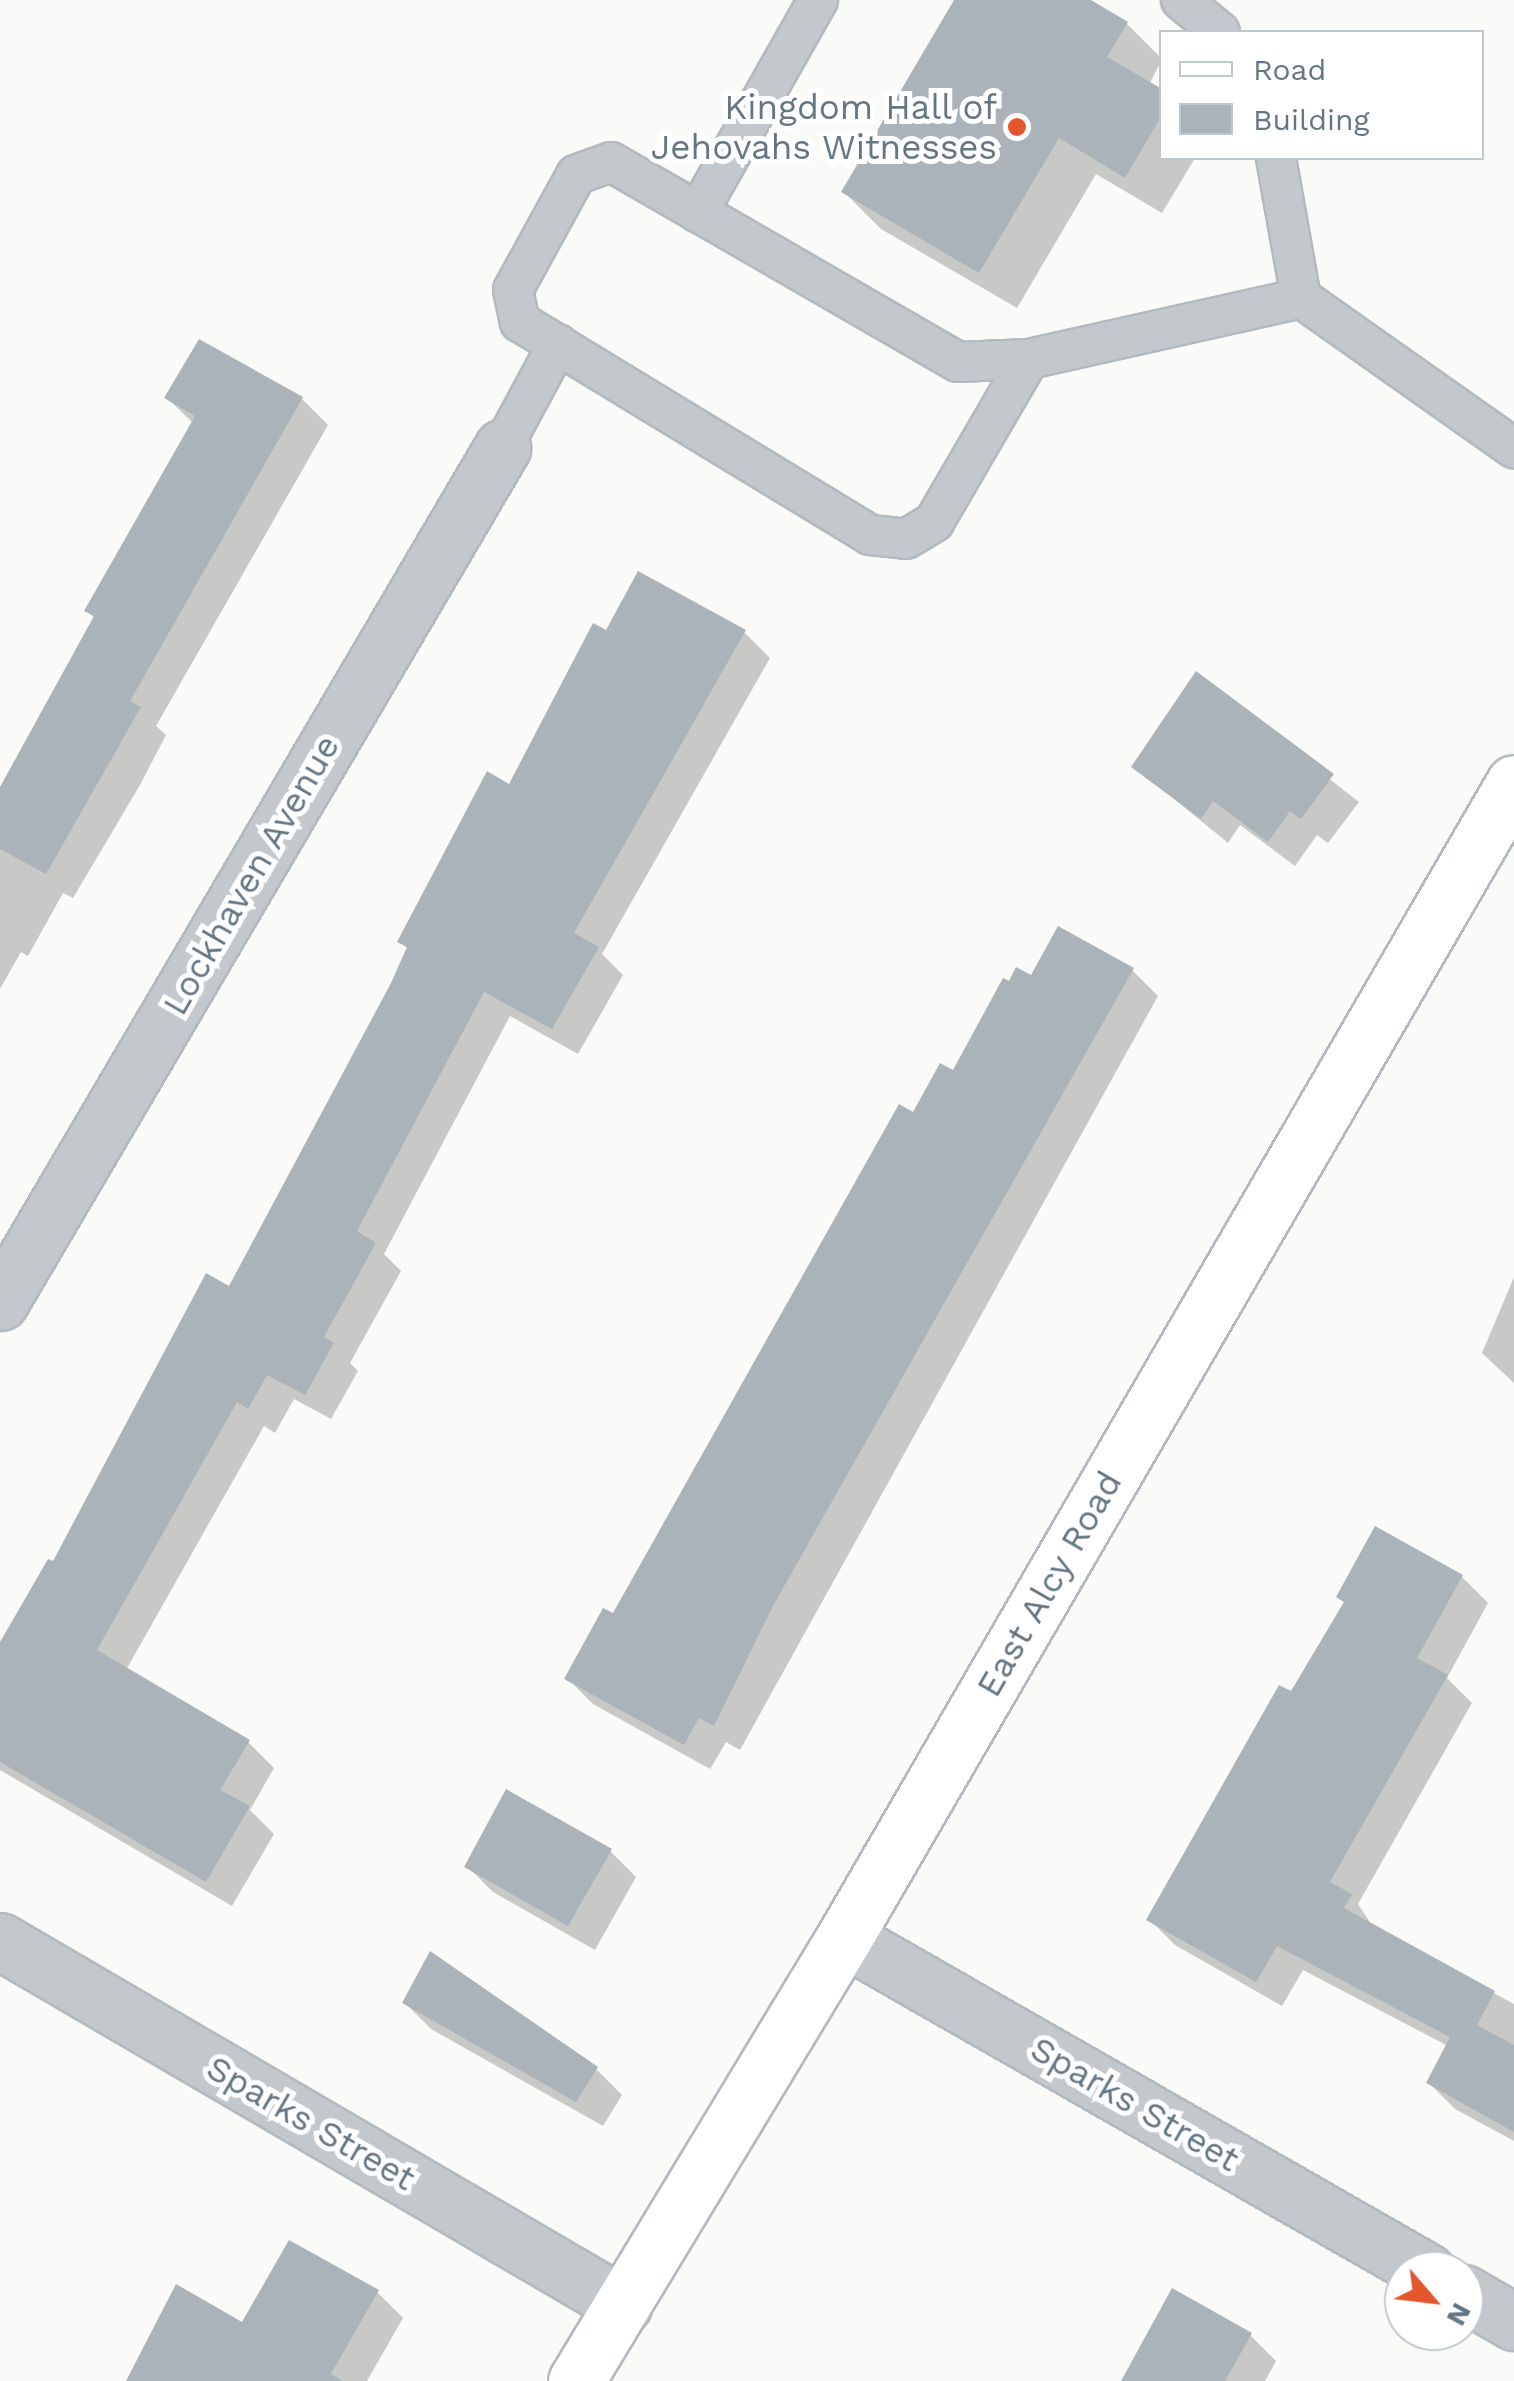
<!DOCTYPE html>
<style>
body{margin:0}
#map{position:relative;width:1514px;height:2381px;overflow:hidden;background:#fafaf8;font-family:"Work Sans",sans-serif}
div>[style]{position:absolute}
.shadow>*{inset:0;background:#0003}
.building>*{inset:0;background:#aab3b9}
.roads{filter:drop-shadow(2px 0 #b3babf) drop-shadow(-2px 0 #b3babf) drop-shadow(0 2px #b3babf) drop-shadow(0 -2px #b3babf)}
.lane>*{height:38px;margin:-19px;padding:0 19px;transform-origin:19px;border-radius:19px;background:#c3c8cc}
.street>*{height:55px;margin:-27.5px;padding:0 27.5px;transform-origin:27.5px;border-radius:27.5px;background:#c3c8cc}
.secondary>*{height:55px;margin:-27.5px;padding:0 27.5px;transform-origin:27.5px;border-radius:27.5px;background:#fff}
.dots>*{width:28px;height:28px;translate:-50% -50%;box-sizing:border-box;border:5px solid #fff;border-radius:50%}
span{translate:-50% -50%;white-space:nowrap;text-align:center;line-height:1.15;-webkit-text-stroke:10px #fff;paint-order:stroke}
.poi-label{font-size:35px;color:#657683}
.right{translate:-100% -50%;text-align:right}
.street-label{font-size:35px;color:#657683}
.legend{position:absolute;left:1159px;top:30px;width:325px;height:130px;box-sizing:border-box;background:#fff;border:2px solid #c1c8cd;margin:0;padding:12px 18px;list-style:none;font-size:30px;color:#657683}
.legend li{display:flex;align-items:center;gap:20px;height:50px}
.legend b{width:50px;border:2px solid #c1c8cd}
.north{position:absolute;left:1384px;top:2251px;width:100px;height:100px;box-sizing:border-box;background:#fff;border:2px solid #c1c8cd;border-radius:50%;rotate:118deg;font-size:28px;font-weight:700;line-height:40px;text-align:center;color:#657683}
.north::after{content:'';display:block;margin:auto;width:35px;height:45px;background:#e4572e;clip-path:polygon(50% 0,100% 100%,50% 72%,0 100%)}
</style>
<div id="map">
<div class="shadow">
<div style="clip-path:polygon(957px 0,1086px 0,1127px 24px,1162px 59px,1149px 85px,1162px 92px,1162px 158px,1195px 158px,1162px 213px,1096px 174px,1017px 308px,881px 229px,844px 192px)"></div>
<div style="clip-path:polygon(167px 398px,302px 399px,328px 425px,156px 726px,166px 735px,140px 785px,73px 898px,63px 893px,28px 956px,21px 952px,0 989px,0 792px,95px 619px,87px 610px,194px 424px)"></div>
<div style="clip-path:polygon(744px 632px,770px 658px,602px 954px,623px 975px,578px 1054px,510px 1016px,384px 1254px,401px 1271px,350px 1363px,358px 1371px,331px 1419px,294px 1399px,275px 1433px,264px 1426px,126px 1670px,248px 1742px,274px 1768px,250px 1810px,274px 1834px,232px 1906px,0 1770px,0 1646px,230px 1289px,394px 984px,408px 949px,400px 941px,510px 787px,607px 633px)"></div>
<div style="clip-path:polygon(1197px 675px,1359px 802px,1328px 843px,1317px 835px,1295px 866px,1240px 825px,1228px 843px,1134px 766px)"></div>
<div style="clip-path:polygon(1132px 970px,1158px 996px,740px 1750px,726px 1742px,710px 1769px,593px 1704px,567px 1678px,614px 1617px,914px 1115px,954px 1074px,1010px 984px)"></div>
<div style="clip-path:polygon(1514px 1277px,1514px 1383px,1482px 1353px)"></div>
<div style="clip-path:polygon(1462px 1577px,1488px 1603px,1447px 1678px,1472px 1703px,1358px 1904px,1373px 1927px,1514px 2004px,1514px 2141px,1455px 2109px,1429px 2083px,1448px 2046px,1303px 1970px,1282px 2006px,1175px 1945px,1149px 1919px,1292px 1695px)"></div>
<div style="clip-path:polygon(610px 1851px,636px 1877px,595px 1950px,493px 1892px,467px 1866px)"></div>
<div style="clip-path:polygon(405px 2003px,596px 2069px,622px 2095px,603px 2126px,431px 2029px)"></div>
<div style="clip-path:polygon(377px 2292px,403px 2318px,367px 2381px,128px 2381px,243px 2325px)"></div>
<div style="clip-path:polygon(1250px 2335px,1276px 2361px,1265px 2381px,1124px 2381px)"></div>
</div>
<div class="building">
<div style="clip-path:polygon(954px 0,1091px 0,1128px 22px,1107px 57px,1162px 89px,1162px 115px,1125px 178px,1059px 138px,979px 273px,841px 192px)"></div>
<div style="clip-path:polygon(199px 339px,303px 397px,130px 701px,141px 707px,46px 874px,0 849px,0 787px,94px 616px,84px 611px,195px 416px,164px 398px)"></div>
<div style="clip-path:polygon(638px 571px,746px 630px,574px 933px,599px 947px,552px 1029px,484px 992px,357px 1231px,376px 1243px,324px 1337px,334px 1343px,305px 1395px,267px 1375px,248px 1409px,237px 1402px,97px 1650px,250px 1740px,220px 1790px,250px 1806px,206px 1882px,0 1762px,0 1642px,48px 1559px,53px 1561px,206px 1273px,229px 1286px,391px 983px,407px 947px,397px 942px,487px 771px,509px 784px,593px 623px,606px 630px)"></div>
<div style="clip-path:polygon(1196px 671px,1334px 774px,1301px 819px,1290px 811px,1268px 842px,1213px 801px,1201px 819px,1131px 767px)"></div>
<div style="clip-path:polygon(1058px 926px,1134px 968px,774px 1604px,714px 1726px,699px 1718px,684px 1745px,564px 1679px,603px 1608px,613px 1613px,899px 1104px,913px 1112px,940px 1063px,953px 1070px,1003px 978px,1009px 981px,1016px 967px,1031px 975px)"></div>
<div style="clip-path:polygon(1375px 1526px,1463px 1575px,1417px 1658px,1448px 1675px,1330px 1882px,1352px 1894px,1344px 1908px,1495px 1991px,1477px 2025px,1514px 2045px,1514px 2132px,1426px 2083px,1450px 2037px,1277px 1946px,1256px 1982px,1146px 1920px,1279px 1685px,1291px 1691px,1344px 1602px,1336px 1597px)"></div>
<div style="clip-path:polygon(506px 1789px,612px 1849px,568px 1926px,464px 1867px)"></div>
<div style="clip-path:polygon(430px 1951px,598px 2067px,576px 2102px,402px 2003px)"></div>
<div style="clip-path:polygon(289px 2240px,379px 2290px,331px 2374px,343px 2381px,126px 2381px,176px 2284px,242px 2322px)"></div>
<div style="clip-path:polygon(1172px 2288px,1252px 2333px,1225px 2381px,1121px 2381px)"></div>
</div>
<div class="roads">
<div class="lane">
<div style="left:818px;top:0;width:244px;rotate:119.5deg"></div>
<div style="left:698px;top:212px;width:300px;rotate:30deg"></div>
<div style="left:958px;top:362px;width:71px;rotate:-2.4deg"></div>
<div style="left:1029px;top:359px;width:279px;rotate:-12.6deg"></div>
<div style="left:1181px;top:0;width:50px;rotate:39.4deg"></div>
<div style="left:1276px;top:158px;width:142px;rotate:79.9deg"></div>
<div style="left:1301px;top:298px;width:261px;rotate:35.2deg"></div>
<div style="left:698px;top:212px;width:100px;rotate:-150.1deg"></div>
<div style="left:611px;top:162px;width:37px;rotate:160deg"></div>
<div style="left:576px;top:175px;width:131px;rotate:118.7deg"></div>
<div style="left:513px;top:290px;width:33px;rotate:78deg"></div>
<div style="left:520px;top:322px;width:410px;rotate:31.3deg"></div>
<div style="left:870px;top:535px;width:36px;rotate:6deg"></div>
<div style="left:906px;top:539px;width:33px;rotate:-31deg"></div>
<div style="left:934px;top:522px;width:189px;rotate:-59.8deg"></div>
<div style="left:502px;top:448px;width:118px;rotate:-61.7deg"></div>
</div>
<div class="street">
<div style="left:0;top:1302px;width:991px;rotate:-59.55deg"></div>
<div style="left:844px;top:1938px;width:671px;rotate:29.78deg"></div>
<div style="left:0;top:1941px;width:722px;rotate:30.3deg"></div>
<div style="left:1464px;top:2293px;width:58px;rotate:30.1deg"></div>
</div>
<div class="secondary">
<div style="left:576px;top:2381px;width:518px;rotate:-58.83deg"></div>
<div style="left:844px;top:1938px;width:1335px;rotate:-59.88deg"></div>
</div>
</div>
<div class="dots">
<div style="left:1017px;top:127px;background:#e4572e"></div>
</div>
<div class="poi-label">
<span class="right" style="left:997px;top:127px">Kingdom Hall of<br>Jehovahs Witnesses</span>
</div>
<div class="street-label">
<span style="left:251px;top:875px;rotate:-60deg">Lockhaven Avenue</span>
<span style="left:1049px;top:1584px;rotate:-60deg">East Alcy Road</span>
<span style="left:1135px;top:2104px;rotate:30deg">Sparks Street</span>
<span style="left:311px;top:2123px;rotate:30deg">Sparks Street</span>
</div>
<ul class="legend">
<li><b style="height:12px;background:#fff"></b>Road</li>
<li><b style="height:28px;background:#aab3b9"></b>Building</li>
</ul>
<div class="north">N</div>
</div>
